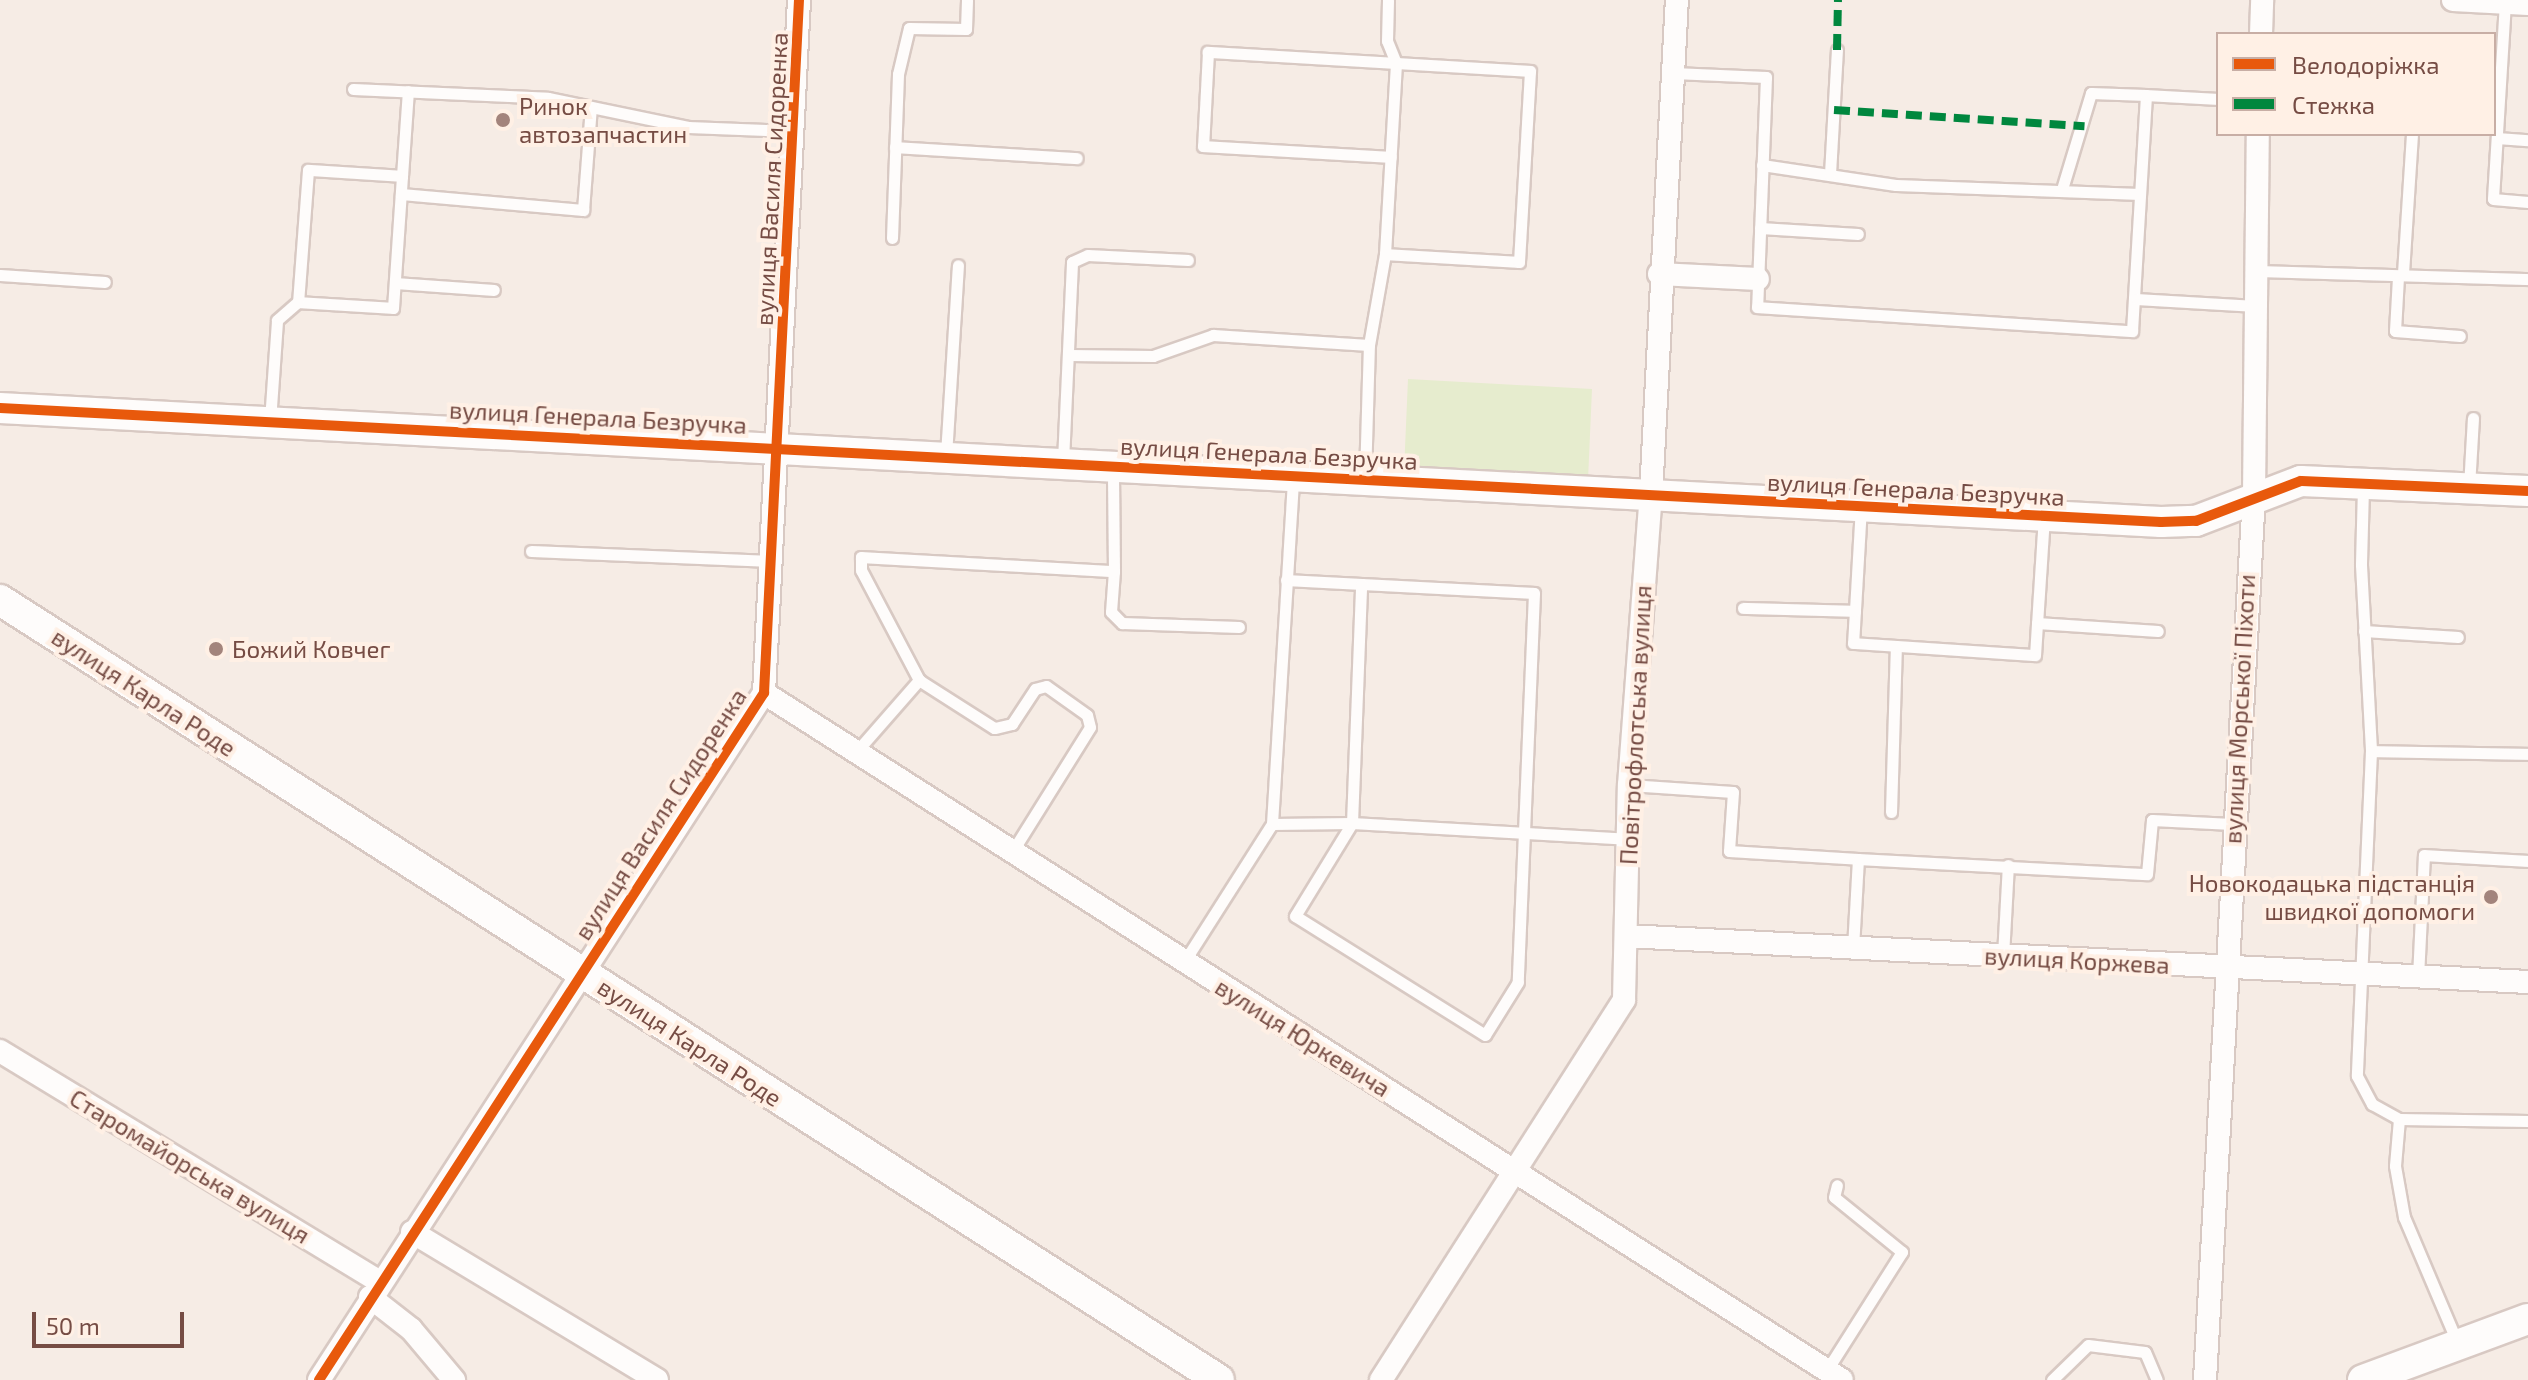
<!DOCTYPE html>
<meta charset="utf-8">
<style>
body{margin:0}
#map{position:relative;width:2528px;height:1380px;overflow:hidden;background:#f6ece5;font-family:"Exo 2",sans-serif}
div>[style]{position:absolute}
.green>*{inset:0;background:#e6ecce}
.roads{filter:drop-shadow(2px 0 #d8c9c3) drop-shadow(-2px 0 #d8c9c3) drop-shadow(0 2px #d8c9c3) drop-shadow(0 -2px #d8c9c3)}
.lane>*{height:11px;margin:-5.5px;padding:0 5.5px;transform-origin:5.5px;border-radius:5.5px;background:#fefcfb}
.street>*{height:22px;margin:-11px;padding:0 11px;transform-origin:11px;border-radius:11px;background:#fefcfb}
.secondary>*{height:30px;margin:-15px;padding:0 15px;transform-origin:15px;border-radius:15px;background:#fefcfb}
.quiet>*{height:8px;margin-top:-4px;transform-origin:0;background:repeating-linear-gradient(90deg,#00873e 0 16px,transparent 0 24px)}
.cycleway>*{height:10px;margin:-5px;padding:0 5px;transform-origin:5px;border-radius:5px;background:#e8590c}
.dots>*{width:22px;height:22px;translate:-50% -50%;box-sizing:border-box;border:4px solid #fff0e5;border-radius:50%}
span{translate:-50% -50%;white-space:nowrap;text-align:center;line-height:1.15;-webkit-text-stroke:8px #fff0e5;paint-order:stroke}
.poi-label{font-size:24px;color:#764c44}
.left{translate:0 -50%;text-align:left}
.right{translate:-100% -50%;text-align:right}
.street-label{font-size:24px;color:#764c44}
.legend{position:absolute;left:2216px;top:32px;width:280px;height:104px;box-sizing:border-box;background:#fff0e5;border:2px solid #c8aea5;margin:0;padding:10px 14px;list-style:none;font-size:24px;color:#764c44}
.legend li{display:flex;align-items:center;gap:16px;height:40px}
.legend b{width:40px;border:2px solid #c8aea5}
.scale{position:absolute;left:32px;top:1312px;width:152px;height:36px;box-sizing:border-box;border:4px solid #764c44;border-top:0;padding-left:10px;font-size:24px;line-height:28px;white-space:nowrap;color:#764c44;-webkit-text-stroke:6px #fff0e5;paint-order:stroke}
</style>
<div id="map">
<div class="green">
<div style="clip-path:polygon(1408px 379px,1592px 389px,1588px 480px,1404px 471px)"></div>
</div>
<div class="roads">
<div class="lane">
<div style="left:2505px;top:2px;width:197px;rotate:93.5deg"></div>
<div style="left:2493px;top:199px;width:35px;rotate:5deg"></div>
<div style="left:1673px;top:73px;width:93px;rotate:2.5deg"></div>
<div style="left:1766px;top:77px;width:230px;rotate:92.2deg"></div>
<div style="left:1757px;top:307px;width:376px;rotate:3.7deg"></div>
<div style="left:2132px;top:331px;width:236px;rotate:-86.6deg"></div>
<div style="left:2146px;top:95px;width:55px;rotate:-177.9deg"></div>
<div style="left:2091px;top:93px;width:100px;rotate:106.8deg"></div>
<div style="left:353px;top:89px;width:195px;rotate:2.6deg"></div>
<div style="left:548px;top:98px;width:143px;rotate:11.7deg"></div>
<div style="left:688px;top:127px;width:104px;rotate:2.2deg"></div>
<div style="left:2146px;top:95px;width:72px;rotate:3.2deg"></div>
<div style="left:2497px;top:138px;width:31px;rotate:4deg"></div>
<div style="left:895px;top:147px;width:182px;rotate:3.5deg"></div>
<div style="left:1762px;top:165px;width:135px;rotate:8.5deg"></div>
<div style="left:1896px;top:185px;width:244px;rotate:2.1deg"></div>
<div style="left:1830px;top:174px;width:124px;rotate:-86.8deg"></div>
<div style="left:402px;top:176px;width:94px;rotate:-176.3deg"></div>
<div style="left:308px;top:170px;width:132px;rotate:94.3deg"></div>
<div style="left:298px;top:302px;width:95px;rotate:3.6deg"></div>
<div style="left:393px;top:308px;width:132px;rotate:-86.1deg"></div>
<div style="left:402px;top:176px;width:85px;rotate:-86deg"></div>
<div style="left:401px;top:194px;width:183px;rotate:5deg"></div>
<div style="left:583px;top:210px;width:103px;rotate:-85.6deg"></div>
<div style="left:1760px;top:228px;width:98px;rotate:3.5deg"></div>
<div style="left:892px;top:238px;width:164px;rotate:-87.9deg"></div>
<div style="left:898px;top:74px;width:47px;rotate:-76.6deg"></div>
<div style="left:909px;top:28px;width:57px;rotate:1deg"></div>
<div style="left:966px;top:29px;width:29px;rotate:-88deg"></div>
<div style="left:1385px;top:254px;width:134px;rotate:3.4deg"></div>
<div style="left:1519px;top:262px;width:191px;rotate:-86.7deg"></div>
<div style="left:1530px;top:71px;width:323px;rotate:-176.6deg"></div>
<div style="left:1208px;top:52px;width:94px;rotate:93deg"></div>
<div style="left:1203px;top:146px;width:188px;rotate:3.3deg"></div>
<div style="left:2255px;top:271px;width:273px;rotate:1.7deg"></div>
<div style="left:2403px;top:273px;width:139px;rotate:-86.3deg"></div>
<div style="left:0;top:275px;width:105px;rotate:3.8deg"></div>
<div style="left:2398px;top:277px;width:54px;rotate:93.2deg"></div>
<div style="left:2395px;top:331px;width:65px;rotate:4.4deg"></div>
<div style="left:395px;top:283px;width:99px;rotate:4deg"></div>
<div style="left:2137px;top:299px;width:118px;rotate:3.4deg"></div>
<div style="left:1069px;top:355px;width:84px;rotate:0.7deg"></div>
<div style="left:1153px;top:356px;width:64px;rotate:-19.3deg"></div>
<div style="left:1213px;top:335px;width:156px;rotate:3.7deg"></div>
<div style="left:270px;top:421px;width:101px;rotate:-86deg"></div>
<div style="left:277px;top:320px;width:28px;rotate:-41deg"></div>
<div style="left:946px;top:455px;width:190px;rotate:-86.4deg"></div>
<div style="left:1063px;top:461px;width:199px;rotate:-87.4deg"></div>
<div style="left:1072px;top:262px;width:17px;rotate:-24deg"></div>
<div style="left:1088px;top:255px;width:100px;rotate:2.9deg"></div>
<div style="left:1365px;top:478px;width:133px;rotate:-88.3deg"></div>
<div style="left:1369px;top:345px;width:92px;rotate:-80deg"></div>
<div style="left:1385px;top:254px;width:191px;rotate:-86.7deg"></div>
<div style="left:1396px;top:63px;width:24px;rotate:-112deg"></div>
<div style="left:1387px;top:41px;width:41px;rotate:-88.6deg"></div>
<div style="left:2363px;top:487px;width:78px;rotate:91.5deg"></div>
<div style="left:2361px;top:565px;width:186px;rotate:86.9deg"></div>
<div style="left:2371px;top:751px;width:325px;rotate:92.5deg"></div>
<div style="left:2357px;top:1076px;width:32px;rotate:62deg"></div>
<div style="left:2372px;top:1104px;width:31px;rotate:29deg"></div>
<div style="left:2399px;top:1119px;width:129px;rotate:0.9deg"></div>
<div style="left:2469px;top:487px;width:69px;rotate:-86.7deg"></div>
<div style="left:1861px;top:506px;width:137px;rotate:93.3deg"></div>
<div style="left:1853px;top:643px;width:182px;rotate:3.8deg"></div>
<div style="left:2035px;top:655px;width:139px;rotate:-86.3deg"></div>
<div style="left:531px;top:551px;width:241px;rotate:2.4deg"></div>
<div style="left:1114px;top:571px;width:41px;rotate:94.2deg"></div>
<div style="left:1111px;top:612px;width:16px;rotate:45deg"></div>
<div style="left:1122px;top:623px;width:117px;rotate:2deg"></div>
<div style="left:1286px;top:580px;width:248px;rotate:3deg"></div>
<div style="left:1534px;top:593px;width:389px;rotate:92.4deg"></div>
<div style="left:1518px;top:982px;width:62px;rotate:121.9deg"></div>
<div style="left:1485px;top:1035px;width:224px;rotate:-147.9deg"></div>
<div style="left:1295px;top:916px;width:109px;rotate:-58.5deg"></div>
<div style="left:1352px;top:823px;width:239px;rotate:-87.8deg"></div>
<div style="left:1743px;top:608px;width:112px;rotate:1.5deg"></div>
<div style="left:2037px;top:623px;width:121px;rotate:3.8deg"></div>
<div style="left:2364px;top:631px;width:94px;rotate:3.7deg"></div>
<div style="left:2371px;top:751px;width:157px;rotate:1.1deg"></div>
<div style="left:856px;top:752px;width:96px;rotate:-48.8deg"></div>
<div style="left:1629px;top:785px;width:104px;rotate:3.9deg"></div>
<div style="left:1733px;top:792px;width:59px;rotate:93.9deg"></div>
<div style="left:1729px;top:851px;width:129px;rotate:3.5deg"></div>
<div style="left:1891px;top:812px;width:166px;rotate:-88.3deg"></div>
<div style="left:1272px;top:824px;width:80px;rotate:-0.7deg"></div>
<div style="left:1352px;top:823px;width:275px;rotate:3.3deg"></div>
<div style="left:1012px;top:852px;width:147px;rotate:-58deg"></div>
<div style="left:1090px;top:727px;width:12px;rotate:-104deg"></div>
<div style="left:1087px;top:715px;width:50px;rotate:-144.7deg"></div>
<div style="left:1046px;top:686px;width:11px;rotate:165deg"></div>
<div style="left:1035px;top:689px;width:42px;rotate:123.3deg"></div>
<div style="left:1012px;top:724px;width:18px;rotate:167deg"></div>
<div style="left:994px;top:728px;width:89px;rotate:-147.4deg"></div>
<div style="left:919px;top:680px;width:124px;rotate:-117.8deg"></div>
<div style="left:861px;top:570px;width:13px;rotate:-90deg"></div>
<div style="left:861px;top:557px;width:253px;rotate:3.2deg"></div>
<div style="left:1114px;top:571px;width:102px;rotate:-90.6deg"></div>
<div style="left:1853px;top:948px;width:89px;rotate:-86.8deg"></div>
<div style="left:1858px;top:859px;width:289px;rotate:3deg"></div>
<div style="left:2147px;top:874px;width:54px;rotate:-84.7deg"></div>
<div style="left:2152px;top:820px;width:80px;rotate:2.9deg"></div>
<div style="left:2003px;top:956px;width:91px;rotate:-86.9deg"></div>
<div style="left:1184px;top:962px;width:164px;rotate:-57.5deg"></div>
<div style="left:1272px;top:824px;width:348px;rotate:-86.5deg"></div>
<div style="left:2418px;top:977px;width:122px;rotate:-87.2deg"></div>
<div style="left:2424px;top:855px;width:104px;rotate:3.3deg"></div>
<div style="left:2399px;top:1119px;width:47px;rotate:94.9deg"></div>
<div style="left:2395px;top:1166px;width:52px;rotate:80deg"></div>
<div style="left:2404px;top:1217px;width:136px;rotate:67deg"></div>
<div style="left:1827px;top:1370px;width:140px;rotate:-57.6deg"></div>
<div style="left:1902px;top:1252px;width:87px;rotate:-141deg"></div>
<div style="left:1834px;top:1197px;width:12px;rotate:-76deg"></div>
<div style="left:2052px;top:1380px;width:50px;rotate:-44.2deg"></div>
<div style="left:2088px;top:1345px;width:57px;rotate:7deg"></div>
<div style="left:2145px;top:1352px;width:30px;rotate:67deg"></div>
</div>
<div class="street">
<div style="left:2453px;top:0;width:75px;rotate:3.1deg"></div>
<div style="left:2261px;top:34px;width:34px;rotate:-88deg"></div>
<div style="left:1659px;top:274px;width:99px;rotate:2.9deg"></div>
<div style="left:764px;top:693px;width:1278px;rotate:32.51deg"></div>
<div style="left:1626px;top:936px;width:903px;rotate:2.92deg"></div>
<div style="left:0;top:1051px;width:445px;rotate:31.3deg"></div>
<div style="left:412px;top:1232px;width:286px;rotate:31.1deg"></div>
<div style="left:370px;top:1297px;width:52px;rotate:38deg"></div>
<div style="left:411px;top:1329px;width:67px;rotate:49.9deg"></div>
<div style="left:319px;top:1380px;width:819px;rotate:-57.07deg"></div>
<div style="left:764px;top:693px;width:694px;rotate:-87.11deg"></div>
<div style="left:1381px;top:1380px;width:451px;rotate:-57.4deg"></div>
<div style="left:1624px;top:1000px;width:215px;rotate:-88.7deg"></div>
<div style="left:1629px;top:785px;width:292px;rotate:-85.7deg"></div>
<div style="left:1651px;top:494px;width:495px;rotate:-87deg"></div>
<div style="left:2205px;top:1380px;width:885px;rotate:-86.83deg"></div>
<div style="left:2254px;top:496px;width:362px;rotate:-89.4deg"></div>
</div>
<div class="secondary">
<div style="left:0;top:408px;width:2164px;rotate:3.02deg"></div>
<div style="left:2161px;top:522px;width:35px;rotate:-2deg"></div>
<div style="left:2196px;top:521px;width:112px;rotate:-20.9deg"></div>
<div style="left:2301px;top:481px;width:227px;rotate:2.5deg"></div>
<div style="left:0;top:600px;width:1447px;rotate:32.61deg"></div>
<div style="left:2363px;top:1380px;width:176px;rotate:-20.3deg"></div>
</div>
</div>
<div class="quiet">
<div style="left:1837px;top:50px;width:50px;rotate:-88.9deg"></div>
<div style="left:1834px;top:110px;width:251px;rotate:3.7deg"></div>
</div>
<div class="cycleway">
<div style="left:0;top:408px;width:2164px;rotate:3.02deg"></div>
<div style="left:2161px;top:522px;width:35px;rotate:-2deg"></div>
<div style="left:2196px;top:521px;width:112px;rotate:-20.9deg"></div>
<div style="left:2301px;top:481px;width:227px;rotate:2.5deg"></div>
<div style="left:319px;top:1380px;width:819px;rotate:-57.07deg"></div>
<div style="left:764px;top:693px;width:694px;rotate:-87.11deg"></div>
</div>
<div class="dots">
<div style="left:503px;top:120px;background:#a3847c"></div>
<div style="left:216px;top:649px;background:#a3847c"></div>
<div style="left:2491px;top:897px;background:#a3847c"></div>
</div>
<div class="poi-label">
<span class="left" style="left:519px;top:120px">Ринок<br>автозапчастин</span>
<span class="left" style="left:232px;top:649px">Божий Ковчег</span>
<span class="right" style="left:2475px;top:897px">Новокодацька підстанція<br>швидкої допомоги</span>
</div>
<div class="street-label">
<span style="left:771px;top:179px;rotate:-87deg">вулиця Василя Сидоренка</span>
<span style="left:598px;top:417px;rotate:3deg">вулиця Генерала Безручка</span>
<span style="left:1269px;top:453px;rotate:3deg">вулиця Генерала Безручка</span>
<span style="left:1916px;top:489px;rotate:3deg">вулиця Генерала Безручка</span>
<span style="left:144px;top:692px;rotate:33deg">вулиця Карла Роде</span>
<span style="left:2239px;top:709px;rotate:-87deg">вулиця Морської Піхоти</span>
<span style="left:1635px;top:725px;rotate:-87deg">Повітрофлотська вулиця</span>
<span style="left:660px;top:814px;rotate:-57deg">вулиця Василя Сидоренка</span>
<span style="left:2077px;top:960px;rotate:3deg">вулиця Коржева</span>
<span style="left:1303px;top:1037px;rotate:32deg">вулиця Юркевича</span>
<span style="left:690px;top:1042px;rotate:33deg">вулиця Карла Роде</span>
<span style="left:190px;top:1166px;rotate:31deg">Старомайорська вулиця</span>
</div>
<ul class="legend">
<li><b style="height:10px;background:#e8590c"></b>Велодоріжка</li>
<li><b style="height:10px;background:#00873e"></b>Стежка</li>
</ul>
<div class="scale">50 m</div>
</div>
